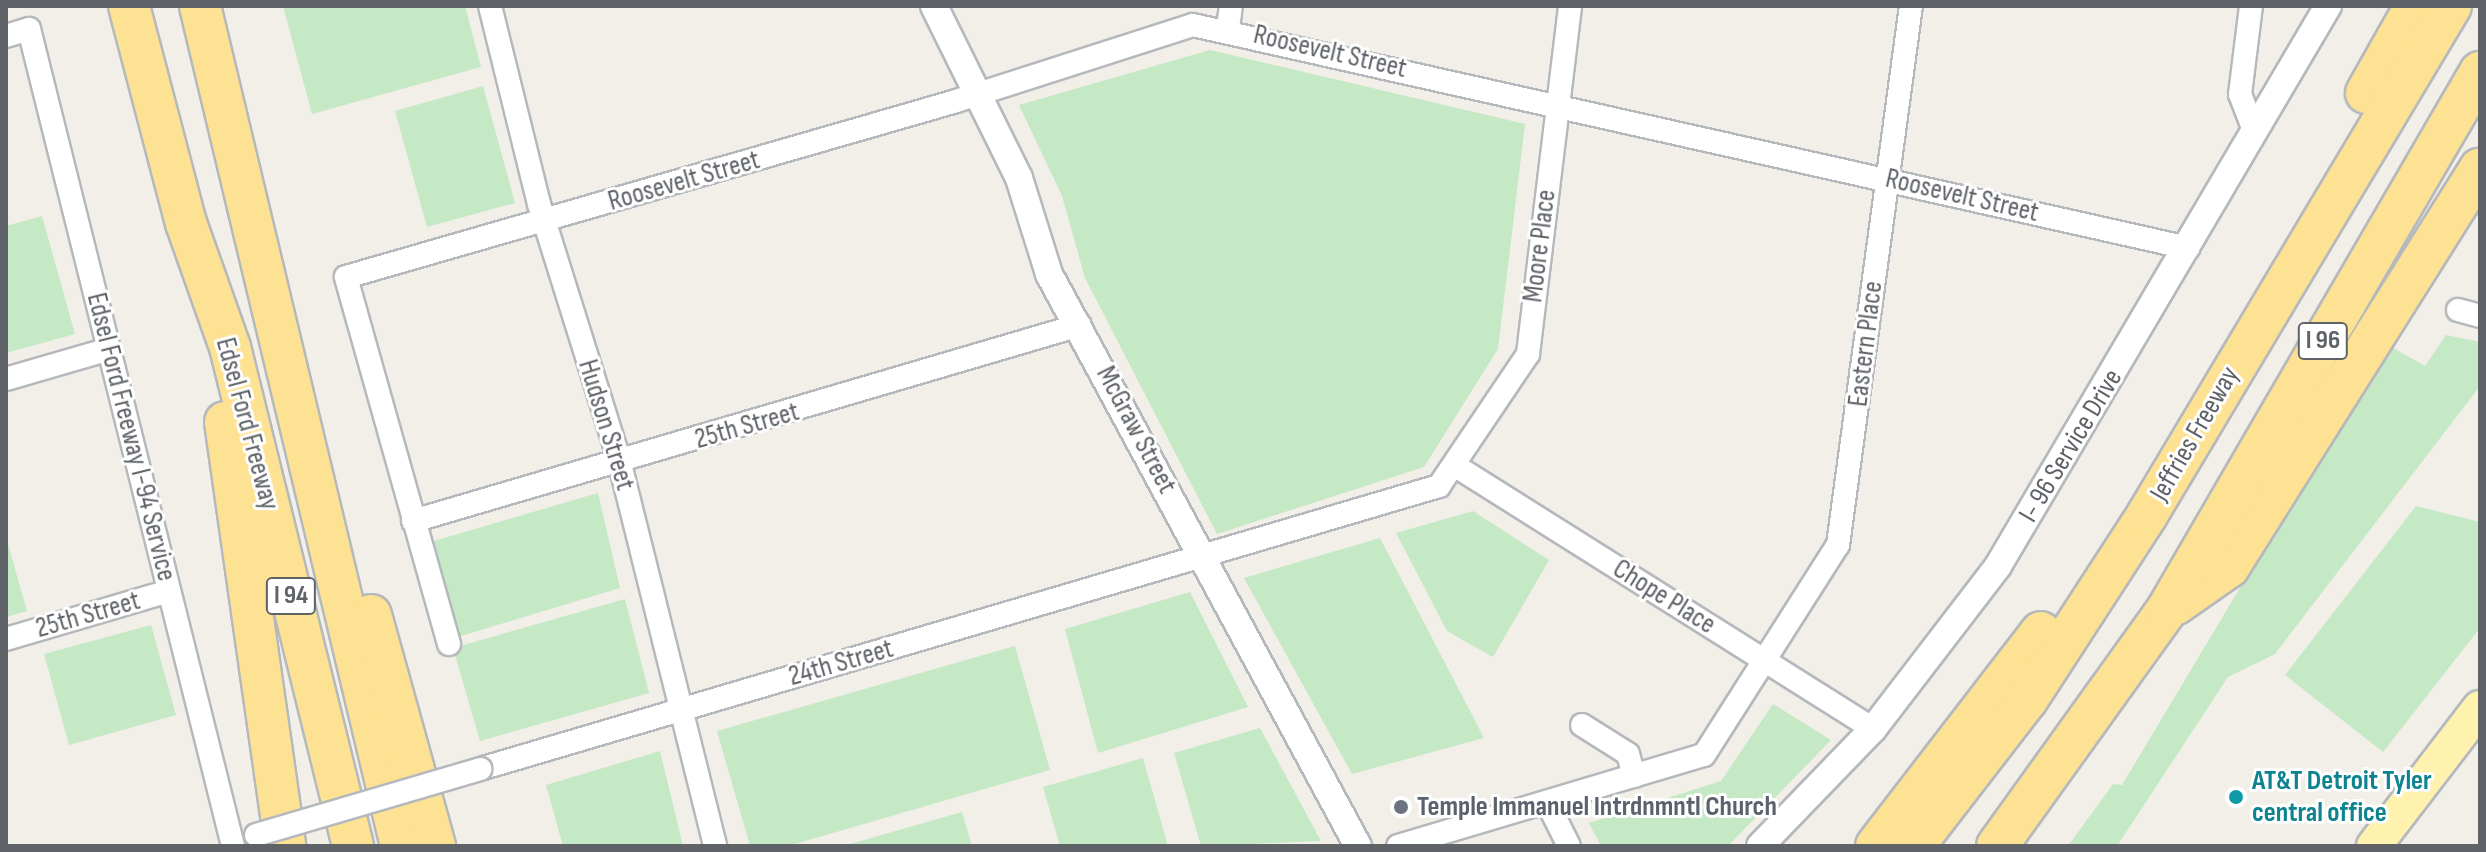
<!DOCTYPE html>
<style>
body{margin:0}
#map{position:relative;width:2486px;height:852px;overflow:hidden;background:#f1efe8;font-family:"Sofia Sans Condensed",sans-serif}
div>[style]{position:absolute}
.green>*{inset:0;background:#c5e8c5}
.roads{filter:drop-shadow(2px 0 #b5b8bc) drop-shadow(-2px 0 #b5b8bc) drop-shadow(0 2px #b5b8bc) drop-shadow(0 -2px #b5b8bc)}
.minor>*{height:22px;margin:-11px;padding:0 11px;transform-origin:11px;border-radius:11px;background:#fff}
.tertiary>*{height:26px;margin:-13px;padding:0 13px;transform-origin:13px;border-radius:13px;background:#fff}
.primary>*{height:34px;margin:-17px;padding:0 17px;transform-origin:17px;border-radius:17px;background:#fff2af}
.motorway>*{height:40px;margin:-20px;padding:0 20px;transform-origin:20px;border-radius:20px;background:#fde293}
.bridges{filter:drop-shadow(2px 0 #b5b8bc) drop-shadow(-2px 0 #b5b8bc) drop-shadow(0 2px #b5b8bc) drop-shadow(0 -2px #b5b8bc)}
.minor-bridge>*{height:22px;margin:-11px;padding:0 11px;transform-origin:11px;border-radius:11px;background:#fff}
.dots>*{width:22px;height:22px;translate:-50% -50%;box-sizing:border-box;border:4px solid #fff;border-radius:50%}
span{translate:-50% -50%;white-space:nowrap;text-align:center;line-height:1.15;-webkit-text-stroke:6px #fff;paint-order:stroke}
.shield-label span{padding:2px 6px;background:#fff;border:2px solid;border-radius:6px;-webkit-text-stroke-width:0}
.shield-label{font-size:26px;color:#5f6368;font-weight:700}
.street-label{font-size:28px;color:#5f6368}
.culture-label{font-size:28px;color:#0d838f;font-weight:700}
.left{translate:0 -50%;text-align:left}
.worship-label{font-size:28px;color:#5b616d;font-weight:700}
.frame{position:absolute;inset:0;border:8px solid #5f6368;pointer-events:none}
</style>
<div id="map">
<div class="green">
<div style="clip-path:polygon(283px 6px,465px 6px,481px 67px,312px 114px)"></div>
<div style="clip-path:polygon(1210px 50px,1525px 124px,1498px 349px,1424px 467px,1217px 534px,1085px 278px,1062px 196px,1019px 105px)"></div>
<div style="clip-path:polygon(483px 86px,515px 203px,427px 227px,395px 111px)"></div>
<div style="clip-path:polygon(42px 216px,75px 334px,6px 353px,6px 226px)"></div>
<div style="clip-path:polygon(2446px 335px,2480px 342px,2480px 386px,2275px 654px,2228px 677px,2117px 846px,2068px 846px,2113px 784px,2122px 785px,2386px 344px,2425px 366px)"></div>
<div style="clip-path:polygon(598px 493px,620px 588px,454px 638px,427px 543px)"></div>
<div style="clip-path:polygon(2416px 506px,2480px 522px,2480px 628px,2383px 752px,2285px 675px)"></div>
<div style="clip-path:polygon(1473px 511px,1549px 560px,1493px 657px,1447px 631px,1396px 533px)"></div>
<div style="clip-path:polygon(6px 537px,27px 611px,6px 617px)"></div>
<div style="clip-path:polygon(1380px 538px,1484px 738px,1352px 774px,1244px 578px)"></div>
<div style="clip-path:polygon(1190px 592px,1248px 707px,1098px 753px,1065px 629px)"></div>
<div style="clip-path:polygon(625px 599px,649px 693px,480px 741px,453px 648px)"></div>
<div style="clip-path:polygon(151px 625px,176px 715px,69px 745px,44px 654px)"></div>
<div style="clip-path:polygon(1015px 646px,1050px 770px,788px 846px,750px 846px,717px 731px)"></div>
<div style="clip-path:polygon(1773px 704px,1831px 740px,1728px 846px,1601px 846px,1589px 823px,1721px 781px)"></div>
<div style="clip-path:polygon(1260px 728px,1321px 841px,1201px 846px,1174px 753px)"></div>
<div style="clip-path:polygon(660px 751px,683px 846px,563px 846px,546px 785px)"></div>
<div style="clip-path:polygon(1143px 758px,1168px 846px,1060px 846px,1043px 787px)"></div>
<div style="clip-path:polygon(962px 812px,972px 846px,843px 846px)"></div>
</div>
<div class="roads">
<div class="minor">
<div style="left:490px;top:6px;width:204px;rotate:76.1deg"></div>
<div style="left:539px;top:204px;width:268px;rotate:72.6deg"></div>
<div style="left:619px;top:460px;width:398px;rotate:76deg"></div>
<div style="left:2251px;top:6px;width:89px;rotate:97.1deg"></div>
<div style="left:2240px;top:94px;width:42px;rotate:69deg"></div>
<div style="left:1228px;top:29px;width:23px;rotate:-83deg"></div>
<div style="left:6px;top:36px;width:24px;rotate:-17deg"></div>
<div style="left:29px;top:29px;width:842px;rotate:75.98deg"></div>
<div style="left:2458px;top:310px;width:23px;rotate:15deg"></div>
<div style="left:6px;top:379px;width:107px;rotate:-16.2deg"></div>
<div style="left:1454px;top:465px;width:495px;rotate:32.2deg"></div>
<div style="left:413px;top:521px;width:695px;rotate:-16.38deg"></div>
<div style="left:6px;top:639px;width:170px;rotate:-16.4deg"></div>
<div style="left:449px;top:644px;width:381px;rotate:-105.7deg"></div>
<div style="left:346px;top:277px;width:632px;rotate:-16.08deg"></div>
<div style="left:953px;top:102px;width:252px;rotate:-17.8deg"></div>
<div style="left:1193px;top:25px;width:1020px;rotate:12.63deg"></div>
<div style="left:1582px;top:725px;width:54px;rotate:32.2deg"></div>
<div style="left:1628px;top:754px;width:23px;rotate:75deg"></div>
<div style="left:480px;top:769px;width:1000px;rotate:-16.44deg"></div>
<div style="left:1439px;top:486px;width:159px;rotate:-56deg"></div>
<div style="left:1528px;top:354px;width:351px;rotate:-83.1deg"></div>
<div style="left:1547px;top:802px;width:49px;rotate:63.4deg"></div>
<div style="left:1398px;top:846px;width:319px;rotate:-16.6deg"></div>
<div style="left:1704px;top:755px;width:249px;rotate:-57.5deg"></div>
<div style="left:1838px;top:545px;width:544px;rotate:-82.29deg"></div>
</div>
<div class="tertiary">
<div style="left:934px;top:6px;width:192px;rotate:63.7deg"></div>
<div style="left:1019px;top:178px;width:101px;rotate:72.6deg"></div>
<div style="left:1049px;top:274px;width:650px;rotate:61.62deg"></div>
<div style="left:1760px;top:846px;width:163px;rotate:-46deg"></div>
<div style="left:1873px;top:729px;width:205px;rotate:-52.5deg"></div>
<div style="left:1998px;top:566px;width:650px;rotate:-59.49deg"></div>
</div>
<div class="primary">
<div style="left:2374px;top:846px;width:174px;rotate:-52.5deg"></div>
</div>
<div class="motorway">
<div style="left:129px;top:6px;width:224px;rotate:75.3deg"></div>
<div style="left:186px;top:223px;width:132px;rotate:70.5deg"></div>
<div style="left:230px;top:347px;width:514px;rotate:76.15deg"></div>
<div style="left:200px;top:6px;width:864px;rotate:76.54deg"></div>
<div style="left:2366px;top:93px;width:100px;rotate:-60.6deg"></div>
<div style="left:225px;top:422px;width:428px;rotate:81.9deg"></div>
<div style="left:2176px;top:604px;width:65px;rotate:-34.9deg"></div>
<div style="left:2229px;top:567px;width:471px;rotate:-57.8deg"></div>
<div style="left:371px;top:615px;width:240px;rotate:74.5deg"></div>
<div style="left:1876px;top:846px;width:270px;rotate:-52.4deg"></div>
<div style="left:1914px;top:846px;width:185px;rotate:-52.3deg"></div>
<div style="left:2027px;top:700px;width:221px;rotate:-57deg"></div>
<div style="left:2147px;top:515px;width:593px;rotate:-59.15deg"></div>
<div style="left:1997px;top:846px;width:289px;rotate:-54.3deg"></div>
<div style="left:2166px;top:611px;width:624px;rotate:-59.78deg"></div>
</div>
</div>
<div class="bridges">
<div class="minor-bridge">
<div style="left:256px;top:835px;width:234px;rotate:-16.4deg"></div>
</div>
</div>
<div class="dots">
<div style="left:2236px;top:797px;background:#0f9aa8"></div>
<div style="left:1401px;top:807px;background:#6b7280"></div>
</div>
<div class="shield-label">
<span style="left:2323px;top:341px">I 96</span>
<span style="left:291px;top:596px">I 94</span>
</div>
<div class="street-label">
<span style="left:1330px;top:52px;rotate:13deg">Roosevelt Street</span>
<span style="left:684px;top:181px;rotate:-16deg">Roosevelt Street</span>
<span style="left:1962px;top:196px;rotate:13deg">Roosevelt Street</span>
<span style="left:1540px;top:246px;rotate:-83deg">Moore Place</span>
<span style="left:1866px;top:344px;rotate:-83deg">Eastern Place</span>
<span style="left:247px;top:424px;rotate:75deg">Edsel Ford Freeway</span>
<span style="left:606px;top:425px;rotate:73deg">Hudson Street</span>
<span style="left:747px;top:426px;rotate:-16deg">25th Street</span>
<span style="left:1136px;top:430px;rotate:62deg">McGraw Street</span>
<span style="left:2195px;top:434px;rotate:-60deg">Jeffries Freeway</span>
<span style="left:131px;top:437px;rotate:76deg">Edsel Ford Freeway I-94 Service</span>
<span style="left:2071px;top:446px;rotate:-59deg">I- 96 Service Drive</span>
<span style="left:1664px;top:597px;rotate:32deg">Chope Place</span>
<span style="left:88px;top:615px;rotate:-16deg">25th Street</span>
<span style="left:841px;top:663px;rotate:-16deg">24th Street</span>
</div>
<div class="culture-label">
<span class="left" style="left:2252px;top:797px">AT&amp;T Detroit Tyler<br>central office</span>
</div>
<div class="worship-label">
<span class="left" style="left:1417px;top:807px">Temple Immanuel Intrdnmntl Church</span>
</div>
<div class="frame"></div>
</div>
